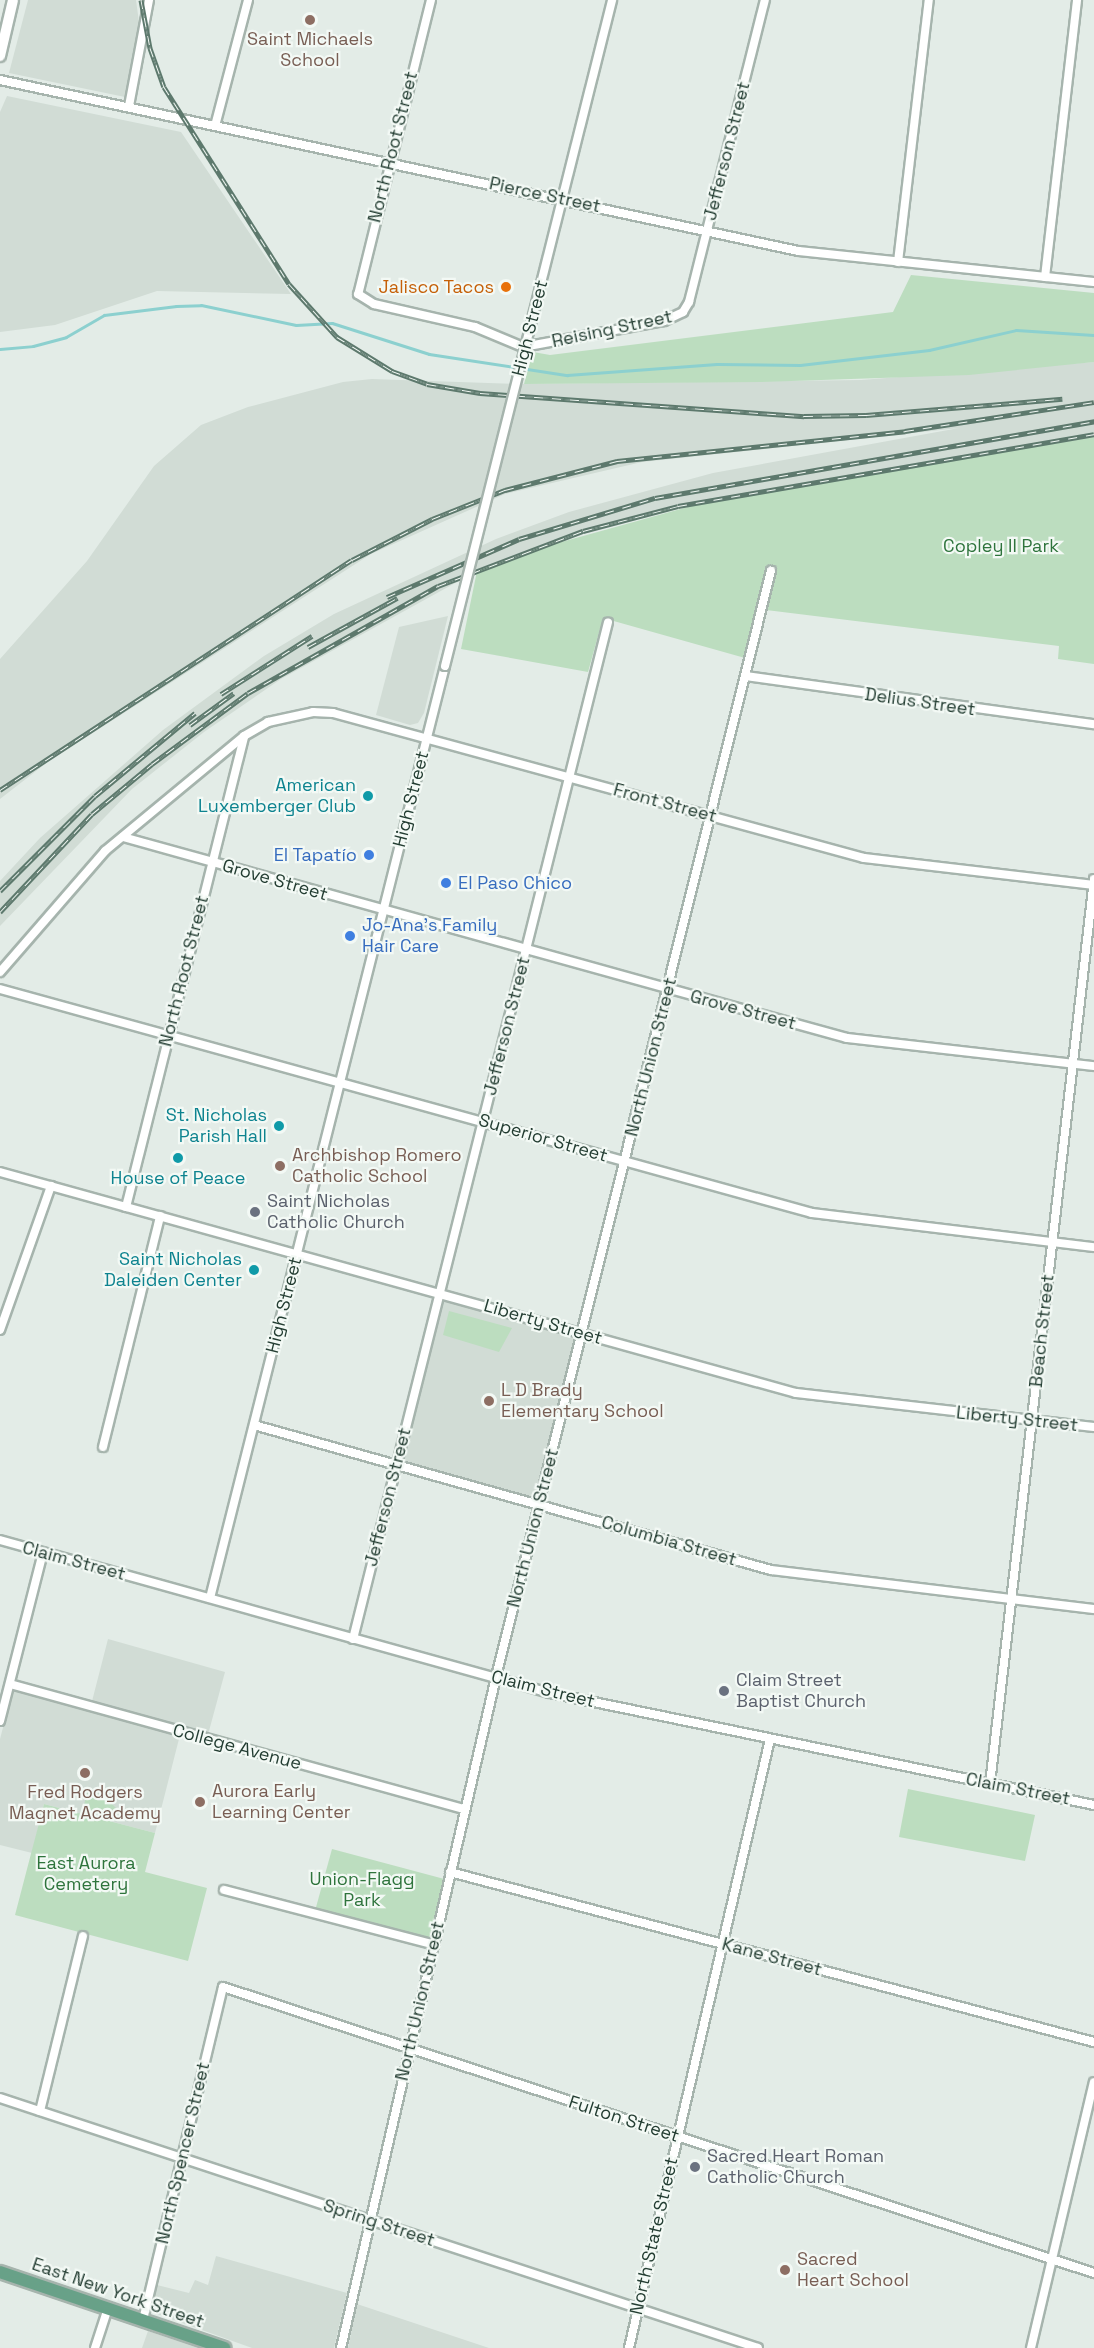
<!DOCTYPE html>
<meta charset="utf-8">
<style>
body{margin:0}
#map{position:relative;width:1094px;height:2348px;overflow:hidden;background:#e3ece7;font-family:"Space Grotesk",sans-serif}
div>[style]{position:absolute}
.built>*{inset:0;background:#d1dcd5}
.green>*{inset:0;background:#bcddbf}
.stream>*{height:3px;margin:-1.5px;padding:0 1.5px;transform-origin:1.5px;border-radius:1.5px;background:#8cd0cf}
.roads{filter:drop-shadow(2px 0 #a6b4ad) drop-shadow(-2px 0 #a6b4ad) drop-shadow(0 2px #a6b4ad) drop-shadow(0 -2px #a6b4ad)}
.street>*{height:8px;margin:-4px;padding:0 4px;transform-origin:4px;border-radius:4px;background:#fff}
.secondary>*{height:10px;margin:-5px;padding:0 5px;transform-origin:5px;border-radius:5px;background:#fff}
.primary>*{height:12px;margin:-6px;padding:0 6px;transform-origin:6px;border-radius:6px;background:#68a188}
.rail>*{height:5px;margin-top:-2.5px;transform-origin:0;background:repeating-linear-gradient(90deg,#f3f9f5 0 9px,#5d796d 0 18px);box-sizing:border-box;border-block:2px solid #5d796d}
.bridges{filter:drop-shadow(2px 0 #a6b4ad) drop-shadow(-2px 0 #a6b4ad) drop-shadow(0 2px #a6b4ad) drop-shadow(0 -2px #a6b4ad)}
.street-bridge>*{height:8px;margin:-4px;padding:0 4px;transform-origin:4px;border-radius:4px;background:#fff}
.dots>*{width:16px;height:16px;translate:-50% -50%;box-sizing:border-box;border:3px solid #f3f9f5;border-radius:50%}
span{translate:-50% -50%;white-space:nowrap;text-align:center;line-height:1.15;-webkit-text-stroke:4.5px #f3f9f5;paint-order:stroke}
.education-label{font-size:18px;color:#785e54}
.left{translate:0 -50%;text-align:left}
.street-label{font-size:18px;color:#233d32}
.food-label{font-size:18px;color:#c56008}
.right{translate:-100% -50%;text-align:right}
.park-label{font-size:18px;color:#2e743c}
.culture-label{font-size:18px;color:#0d838f}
.shop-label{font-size:18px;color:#366cbe}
.worship-label{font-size:18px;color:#5b616d}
</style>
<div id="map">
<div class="built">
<div style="clip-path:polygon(28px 0,136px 0,139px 22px,125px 97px,9px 73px)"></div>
<div style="clip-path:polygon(7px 96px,181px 132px,291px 294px,157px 291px,55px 325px,0 332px,0 112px)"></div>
<div style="clip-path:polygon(1094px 362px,1094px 437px,713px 500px,601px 528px,477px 571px,281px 679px,204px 732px,132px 789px,0 926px,0 881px,40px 838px,163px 730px,264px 656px,334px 614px,496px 539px,569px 512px,713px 473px,959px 428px,642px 462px,505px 494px,371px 554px,49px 761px,0 799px,0 659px,87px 561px,154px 466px,201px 425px,248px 407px,343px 382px,372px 379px,519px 384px,861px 380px)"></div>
<div style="clip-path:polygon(448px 616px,424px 713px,418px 723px,410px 725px,376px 715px,399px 627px)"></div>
<div style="clip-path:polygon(442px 1297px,579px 1335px,537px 1502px,399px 1466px)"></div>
<div style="clip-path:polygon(108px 1639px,225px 1672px,206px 1742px,180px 1735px,155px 1833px,44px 1804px,32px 1853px,0 1845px,0 1739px,13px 1689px,90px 1709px)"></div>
<div style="clip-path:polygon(216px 2256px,347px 2293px,334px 2348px,252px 2348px,152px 2312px,157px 2285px,189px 2293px,195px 2280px,208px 2285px)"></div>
<div style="clip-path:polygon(357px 2304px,489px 2348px,348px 2348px)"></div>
<div style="clip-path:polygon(148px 2331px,198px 2348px,142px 2348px)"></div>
</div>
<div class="green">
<div style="clip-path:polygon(911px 275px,1094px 293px,1094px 362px,969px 375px,762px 382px,524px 384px,533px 352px,550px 355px,893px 312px)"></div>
<div style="clip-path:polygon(1094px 437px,1094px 664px,1058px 659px,1059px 646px,758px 609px,745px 658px,603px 618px,588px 672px,461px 649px,477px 571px,547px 546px,713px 500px)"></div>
<div style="clip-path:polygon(449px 1311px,512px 1328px,499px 1352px,443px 1335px)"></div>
<div style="clip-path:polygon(908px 1789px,1035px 1815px,1025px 1861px,899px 1837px)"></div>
<div style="clip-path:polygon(88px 1791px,103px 1795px,116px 1808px,114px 1816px,83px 1808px)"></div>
<div style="clip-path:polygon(44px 1804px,155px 1833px,145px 1872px,207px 1888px,188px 1961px,15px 1915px)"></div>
<div style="clip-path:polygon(332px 1849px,448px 1880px,431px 1942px,315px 1911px)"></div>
</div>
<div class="stream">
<div style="left:0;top:349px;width:33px;rotate:-5deg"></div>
<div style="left:33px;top:346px;width:34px;rotate:-15deg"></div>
<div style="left:66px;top:337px;width:44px;rotate:-30.1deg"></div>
<div style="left:104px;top:315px;width:73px;rotate:-7.1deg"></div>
<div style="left:176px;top:306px;width:25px;rotate:-2deg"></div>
<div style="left:201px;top:305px;width:97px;rotate:11.9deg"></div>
<div style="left:296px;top:325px;width:36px;rotate:-3deg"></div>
<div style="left:332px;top:323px;width:102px;rotate:17.7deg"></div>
<div style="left:429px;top:354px;width:140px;rotate:8.7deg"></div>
<div style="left:567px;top:375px;width:150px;rotate:-4.2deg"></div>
<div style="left:717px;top:364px;width:83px;rotate:0.7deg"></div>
<div style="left:800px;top:365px;width:130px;rotate:-6.6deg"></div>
<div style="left:929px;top:350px;width:89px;rotate:-12.9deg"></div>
<div style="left:1016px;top:330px;width:78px;rotate:3.7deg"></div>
</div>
<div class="roads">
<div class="street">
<div style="left:431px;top:0;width:303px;rotate:103.9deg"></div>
<div style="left:358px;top:294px;width:19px;rotate:32deg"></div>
<div style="left:374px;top:304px;width:104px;rotate:12.8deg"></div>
<div style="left:475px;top:327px;width:52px;rotate:22.6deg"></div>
<div style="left:523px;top:347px;width:143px;rotate:-10.4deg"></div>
<div style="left:664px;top:321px;width:21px;rotate:-25deg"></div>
<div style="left:683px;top:312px;width:12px;rotate:-59deg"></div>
<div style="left:689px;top:302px;width:311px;rotate:-75.9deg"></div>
<div style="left:0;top:80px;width:816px;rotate:12.09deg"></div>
<div style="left:798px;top:251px;width:298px;rotate:6deg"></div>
<div style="left:129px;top:106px;width:108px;rotate:-79.3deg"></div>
<div style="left:215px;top:126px;width:130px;rotate:-75.3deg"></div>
<div style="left:898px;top:262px;width:264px;rotate:-83.3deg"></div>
<div style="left:1045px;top:277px;width:279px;rotate:-83.4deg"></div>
<div style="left:531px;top:323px;width:333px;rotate:-75.9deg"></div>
<div style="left:746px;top:676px;width:351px;rotate:7.9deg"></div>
<div style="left:123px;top:837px;width:751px;rotate:15.52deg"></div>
<div style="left:847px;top:1038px;width:249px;rotate:6.5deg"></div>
<div style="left:0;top:972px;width:160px;rotate:-49deg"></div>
<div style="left:105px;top:851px;width:180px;rotate:-39.6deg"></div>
<div style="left:244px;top:736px;width:28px;rotate:-30deg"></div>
<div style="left:268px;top:722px;width:46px;rotate:-12.5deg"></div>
<div style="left:313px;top:712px;width:20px;rotate:3deg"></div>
<div style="left:333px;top:713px;width:550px;rotate:15.27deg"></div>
<div style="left:864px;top:858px;width:232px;rotate:6.7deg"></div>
<div style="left:0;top:989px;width:842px;rotate:15.42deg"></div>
<div style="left:812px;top:1213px;width:284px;rotate:6.9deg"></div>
<div style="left:0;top:1172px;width:826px;rotate:15.52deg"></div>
<div style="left:796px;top:1393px;width:300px;rotate:6.5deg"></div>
<div style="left:126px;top:1207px;width:485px;rotate:-75.9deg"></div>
<div style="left:0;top:1330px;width:153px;rotate:-70.5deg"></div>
<div style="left:254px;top:1425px;width:537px;rotate:15.67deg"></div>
<div style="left:771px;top:1570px;width:325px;rotate:6.9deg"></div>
<div style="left:103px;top:1447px;width:238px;rotate:-76.1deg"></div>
<div style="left:0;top:1540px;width:571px;rotate:15.55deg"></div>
<div style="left:550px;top:1693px;width:555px;rotate:11.63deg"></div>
<div style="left:210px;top:1598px;width:961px;rotate:-75.85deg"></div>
<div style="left:353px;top:1639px;width:1048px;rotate:-75.92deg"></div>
<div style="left:10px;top:1684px;width:471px;rotate:15.4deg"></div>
<div style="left:0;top:1721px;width:174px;rotate:-75.7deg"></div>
<div style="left:990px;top:1784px;width:911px;rotate:-83.44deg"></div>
<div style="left:450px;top:1872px;width:666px;rotate:14.79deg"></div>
<div style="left:224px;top:1890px;width:215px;rotate:14.6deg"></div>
<div style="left:0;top:2098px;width:798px;rotate:18.25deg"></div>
<div style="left:40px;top:2111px;width:180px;rotate:-76.2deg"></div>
<div style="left:143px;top:2320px;width:342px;rotate:-76.5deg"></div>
<div style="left:223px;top:1987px;width:917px;rotate:18.18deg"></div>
<div style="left:95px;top:2348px;width:42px;rotate:-72deg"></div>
<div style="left:341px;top:2348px;width:689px;rotate:-76.99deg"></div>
<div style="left:496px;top:1677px;width:1140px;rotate:-76.04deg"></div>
<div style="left:629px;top:2348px;width:625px;rotate:-76.96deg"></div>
<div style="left:1031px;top:2348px;width:273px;rotate:-76.7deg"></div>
</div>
<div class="secondary">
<div style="left:0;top:56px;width:57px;rotate:-76.9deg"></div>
</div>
<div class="primary">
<div style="left:0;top:2272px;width:237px;rotate:18.7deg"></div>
</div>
</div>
<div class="rail">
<div style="left:141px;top:0;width:49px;rotate:79.4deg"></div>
<div style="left:150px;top:48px;width:41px;rotate:70.3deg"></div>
<div style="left:164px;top:87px;width:233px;rotate:57.6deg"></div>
<div style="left:289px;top:284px;width:72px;rotate:47.8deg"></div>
<div style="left:337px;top:337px;width:65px;rotate:31.7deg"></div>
<div style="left:392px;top:371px;width:37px;rotate:20deg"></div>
<div style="left:427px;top:384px;width:54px;rotate:9.6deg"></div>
<div style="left:480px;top:393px;width:325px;rotate:4.1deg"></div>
<div style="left:804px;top:416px;width:62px;rotate:-0.9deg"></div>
<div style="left:866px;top:415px;width:197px;rotate:-4.7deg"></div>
<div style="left:387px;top:597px;width:144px;rotate:-23.7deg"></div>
<div style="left:519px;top:539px;width:142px;rotate:-16.8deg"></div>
<div style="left:655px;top:498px;width:446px;rotate:-9.9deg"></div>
<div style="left:308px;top:647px;width:102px;rotate:-28.8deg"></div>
<div style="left:221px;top:694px;width:108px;rotate:-32.5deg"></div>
<div style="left:190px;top:725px;width:54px;rotate:-36deg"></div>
<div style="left:0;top:790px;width:420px;rotate:-33.2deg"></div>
<div style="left:352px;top:560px;width:90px;rotate:-27.1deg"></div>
<div style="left:432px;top:519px;width:79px;rotate:-21.7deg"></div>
<div style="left:505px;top:490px;width:116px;rotate:-14.5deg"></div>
<div style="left:617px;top:461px;width:290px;rotate:-5.9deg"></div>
<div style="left:905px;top:431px;width:191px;rotate:-8.7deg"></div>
<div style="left:0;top:891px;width:134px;rotate:-45deg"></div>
<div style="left:95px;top:796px;width:130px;rotate:-39.7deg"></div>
<div style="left:0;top:912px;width:134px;rotate:-46.8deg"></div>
<div style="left:92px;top:814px;width:78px;rotate:-39.8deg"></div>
<div style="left:152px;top:764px;width:119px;rotate:-36.5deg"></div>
<div style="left:248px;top:693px;width:218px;rotate:-29.4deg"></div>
<div style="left:438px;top:586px;width:155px;rotate:-20.8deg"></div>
<div style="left:583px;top:531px;width:98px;rotate:-14.7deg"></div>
<div style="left:678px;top:506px;width:422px;rotate:-9.8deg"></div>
</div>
<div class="bridges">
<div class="street-bridge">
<div style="left:445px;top:666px;width:354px;rotate:-75.9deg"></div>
</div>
</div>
<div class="dots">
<div style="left:310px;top:20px;background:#8d6e63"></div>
<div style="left:506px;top:287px;background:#e8710a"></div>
<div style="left:368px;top:796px;background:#0f9aa8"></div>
<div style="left:369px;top:855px;background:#3f7fe0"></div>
<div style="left:446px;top:883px;background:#3f7fe0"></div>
<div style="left:350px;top:936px;background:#3f7fe0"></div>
<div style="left:279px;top:1126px;background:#0f9aa8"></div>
<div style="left:178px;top:1158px;background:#0f9aa8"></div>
<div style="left:280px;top:1166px;background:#8d6e63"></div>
<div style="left:255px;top:1212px;background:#6b7280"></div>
<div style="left:254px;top:1270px;background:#0f9aa8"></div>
<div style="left:489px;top:1401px;background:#8d6e63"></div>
<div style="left:724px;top:1691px;background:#6b7280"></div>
<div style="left:85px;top:1773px;background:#8d6e63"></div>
<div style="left:200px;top:1802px;background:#8d6e63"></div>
<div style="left:695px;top:2167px;background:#6b7280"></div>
<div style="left:785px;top:2270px;background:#8d6e63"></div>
</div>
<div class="education-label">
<span style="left:310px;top:50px">Saint Michaels<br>School</span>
<span class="left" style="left:292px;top:1166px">Archbishop Romero<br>Catholic School</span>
<span class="left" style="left:501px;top:1401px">L D Brady<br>Elementary School</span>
<span class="left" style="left:212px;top:1802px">Aurora Early<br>Learning Center</span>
<span style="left:85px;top:1803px">Fred Rodgers<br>Magnet Academy</span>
<span class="left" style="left:797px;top:2270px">Sacred<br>Heart School</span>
</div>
<div class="street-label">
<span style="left:393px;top:147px;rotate:-76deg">North Root Street</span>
<span style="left:727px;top:151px;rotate:-76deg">Jefferson Street</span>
<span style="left:545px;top:195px;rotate:12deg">Pierce Street</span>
<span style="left:530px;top:328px;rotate:-76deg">High Street</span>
<span style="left:612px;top:329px;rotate:-12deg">Reising Street</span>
<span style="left:920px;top:702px;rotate:8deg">Delius Street</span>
<span style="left:411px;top:799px;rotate:-76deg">High Street</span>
<span style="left:665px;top:803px;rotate:15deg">Front Street</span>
<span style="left:275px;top:880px;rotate:16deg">Grove Street</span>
<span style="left:184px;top:971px;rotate:-76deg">North Root Street</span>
<span style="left:743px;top:1010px;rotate:15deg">Grove Street</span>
<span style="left:507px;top:1026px;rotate:-76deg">Jefferson Street</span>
<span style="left:651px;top:1057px;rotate:-76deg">North Union Street</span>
<span style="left:543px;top:1138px;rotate:16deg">Superior Street</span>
<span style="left:284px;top:1305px;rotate:-76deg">High Street</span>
<span style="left:543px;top:1322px;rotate:16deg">Liberty Street</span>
<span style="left:1042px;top:1331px;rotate:-84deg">Beach Street</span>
<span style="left:1017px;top:1419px;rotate:6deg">Liberty Street</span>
<span style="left:388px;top:1497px;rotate:-76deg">Jefferson Street</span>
<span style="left:533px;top:1528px;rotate:-76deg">North Union Street</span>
<span style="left:669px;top:1541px;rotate:16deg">Columbia Street</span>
<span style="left:74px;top:1561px;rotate:15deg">Claim Street</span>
<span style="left:543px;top:1689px;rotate:14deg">Claim Street</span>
<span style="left:237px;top:1747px;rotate:15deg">College Avenue</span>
<span style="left:1018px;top:1789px;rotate:11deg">Claim Street</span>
<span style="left:772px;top:1957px;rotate:15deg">Kane Street</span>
<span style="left:420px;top:2001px;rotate:-77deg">North Union Street</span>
<span style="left:624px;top:2119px;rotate:18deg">Fulton Street</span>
<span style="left:183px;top:2153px;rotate:-77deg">North Spencer Street</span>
<span style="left:379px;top:2223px;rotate:18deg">Spring Street</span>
<span style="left:654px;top:2236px;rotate:-77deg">North State Street</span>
<span style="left:118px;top:2293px;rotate:19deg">East New York Street</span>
</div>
<div class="food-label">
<span class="right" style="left:494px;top:287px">Jalisco Tacos</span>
</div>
<div class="park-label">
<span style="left:1001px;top:546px">Copley II Park</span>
<span style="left:86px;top:1874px">East Aurora<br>Cemetery</span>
<span style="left:362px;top:1890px">Union-Flagg<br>Park</span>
</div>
<div class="culture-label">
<span class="right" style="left:356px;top:796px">American<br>Luxemberger Club</span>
<span class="right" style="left:267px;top:1126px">St. Nicholas<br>Parish Hall</span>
<span style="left:178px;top:1178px">House of Peace</span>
<span class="right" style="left:242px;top:1270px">Saint Nicholas<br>Daleiden Center</span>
</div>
<div class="shop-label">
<span class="right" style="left:357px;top:855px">El Tapatío</span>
<span class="left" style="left:458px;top:883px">El Paso Chico</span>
<span class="left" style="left:362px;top:936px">Jo-Ana's Family<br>Hair Care</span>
</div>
<div class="worship-label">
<span class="left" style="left:267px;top:1212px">Saint Nicholas<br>Catholic Church</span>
<span class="left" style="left:736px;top:1691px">Claim Street<br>Baptist Church</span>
<span class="left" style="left:707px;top:2167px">Sacred Heart Roman<br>Catholic Church</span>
</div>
</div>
